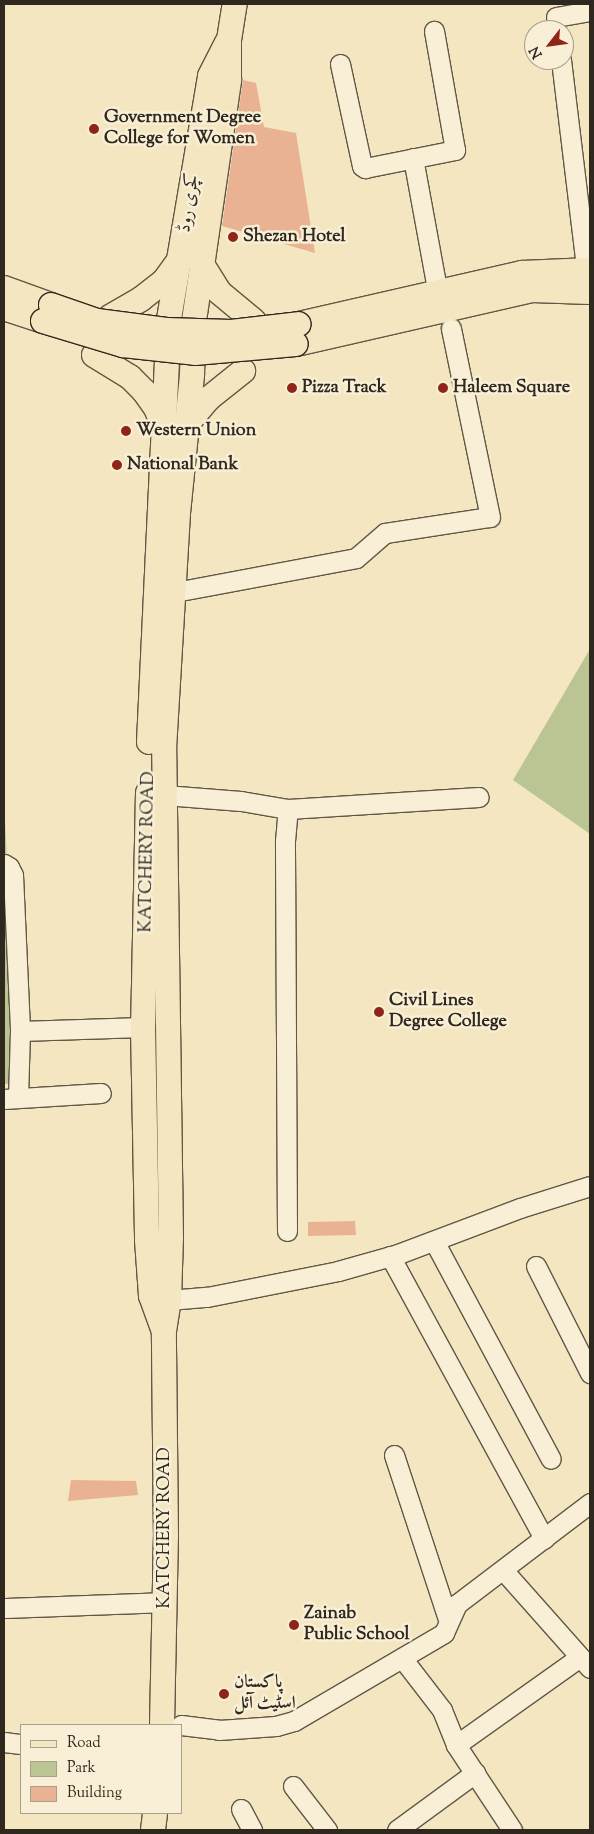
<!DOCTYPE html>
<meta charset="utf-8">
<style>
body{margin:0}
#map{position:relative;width:594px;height:1834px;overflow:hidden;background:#f4e6c0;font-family:"Sorts Mill Goudy",Amiri,serif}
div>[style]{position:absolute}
.green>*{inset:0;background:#bbc593}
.building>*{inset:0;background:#e9b293}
.roads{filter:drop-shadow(1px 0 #605846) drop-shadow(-1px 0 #605846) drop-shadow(0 1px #605846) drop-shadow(0 -1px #605846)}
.minor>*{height:19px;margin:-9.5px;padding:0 9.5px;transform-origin:9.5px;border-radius:9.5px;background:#f8efd6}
.major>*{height:24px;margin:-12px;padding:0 12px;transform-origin:12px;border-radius:12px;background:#f4e6c0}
.bridges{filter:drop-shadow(1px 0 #2f281e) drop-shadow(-1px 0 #2f281e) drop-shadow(0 1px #2f281e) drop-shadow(0 -1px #2f281e)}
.major-bridge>*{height:24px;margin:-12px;padding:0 12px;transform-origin:12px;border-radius:12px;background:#f4e6c0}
.dots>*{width:14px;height:14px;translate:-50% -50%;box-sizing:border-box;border:2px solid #f8efd6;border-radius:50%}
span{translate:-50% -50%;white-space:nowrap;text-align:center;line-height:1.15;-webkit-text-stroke:5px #f8efd6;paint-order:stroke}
.poi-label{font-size:18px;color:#2f281e;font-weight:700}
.left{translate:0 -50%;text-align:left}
.street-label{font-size:18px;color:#2f281e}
.frame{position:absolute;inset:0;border:5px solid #2f281e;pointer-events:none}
.legend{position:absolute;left:20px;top:1724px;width:162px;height:90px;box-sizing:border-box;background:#f8efd6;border:1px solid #a89f8c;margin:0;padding:6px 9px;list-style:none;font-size:15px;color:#2f281e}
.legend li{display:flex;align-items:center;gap:10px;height:25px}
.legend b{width:25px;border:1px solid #a89f8c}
.north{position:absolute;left:524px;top:20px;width:50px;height:50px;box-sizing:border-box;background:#f8efd6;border:1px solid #a89f8c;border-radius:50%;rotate:240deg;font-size:14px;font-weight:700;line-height:20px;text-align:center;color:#2f281e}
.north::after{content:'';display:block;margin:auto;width:18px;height:22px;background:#8f2418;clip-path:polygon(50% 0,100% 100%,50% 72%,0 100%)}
</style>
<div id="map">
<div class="green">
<div style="clip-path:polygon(590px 649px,590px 834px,513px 780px)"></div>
<div style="clip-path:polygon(4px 800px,18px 1083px,4px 1084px)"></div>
</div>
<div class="building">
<div style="clip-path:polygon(243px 80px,256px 83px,264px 127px,296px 133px,315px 253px,222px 226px)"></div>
<div style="clip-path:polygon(355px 1221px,356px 1235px,308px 1236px,308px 1222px)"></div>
<div style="clip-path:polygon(71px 1480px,136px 1481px,138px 1495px,68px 1501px)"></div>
</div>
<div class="roads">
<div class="minor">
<div style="left:556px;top:17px;width:35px;rotate:-10deg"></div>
<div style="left:561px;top:60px;width:198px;rotate:83.1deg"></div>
<div style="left:340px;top:64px;width:104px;rotate:77.8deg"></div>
<div style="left:362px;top:166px;width:4px;rotate:34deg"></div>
<div style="left:365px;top:168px;width:92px;rotate:-11.3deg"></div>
<div style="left:455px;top:150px;width:121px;rotate:-100deg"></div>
<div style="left:413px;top:158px;width:127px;rotate:79.6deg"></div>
<div style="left:175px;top:592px;width:184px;rotate:-10.6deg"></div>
<div style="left:356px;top:558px;width:38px;rotate:-41deg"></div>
<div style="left:385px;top:533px;width:106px;rotate:-8.7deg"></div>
<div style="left:490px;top:517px;width:193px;rotate:-101.7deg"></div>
<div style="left:152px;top:794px;width:89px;rotate:4.5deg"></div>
<div style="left:241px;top:801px;width:48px;rotate:9.7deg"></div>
<div style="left:288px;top:809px;width:191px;rotate:-3.6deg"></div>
<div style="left:4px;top:864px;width:6px;rotate:31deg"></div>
<div style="left:9px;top:867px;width:9px;rotate:63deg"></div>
<div style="left:13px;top:875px;width:156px;rotate:87.4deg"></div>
<div style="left:20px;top:1031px;width:67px;rotate:91.7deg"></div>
<div style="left:20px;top:1031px;width:123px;rotate:-1.9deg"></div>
<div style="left:4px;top:1099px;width:97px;rotate:-3.5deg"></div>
<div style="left:287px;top:1231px;width:390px;rotate:-90.3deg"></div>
<div style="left:285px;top:841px;width:32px;rotate:-85deg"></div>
<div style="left:434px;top:1241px;width:247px;rotate:61.8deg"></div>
<div style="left:390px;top:1256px;width:322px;rotate:61.4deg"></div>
<div style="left:536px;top:1266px;width:120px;rotate:63.2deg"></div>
<div style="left:169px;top:1300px;width:38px;rotate:-5deg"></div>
<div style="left:207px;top:1297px;width:134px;rotate:-11.2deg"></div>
<div style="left:338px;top:1271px;width:62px;rotate:-15.8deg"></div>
<div style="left:398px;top:1254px;width:130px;rotate:-20.7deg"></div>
<div style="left:520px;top:1208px;width:73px;rotate:-17.4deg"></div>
<div style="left:394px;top:1455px;width:173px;rotate:71.8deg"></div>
<div style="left:503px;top:1570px;width:131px;rotate:48.4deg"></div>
<div style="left:4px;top:1608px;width:161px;rotate:-2.1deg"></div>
<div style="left:402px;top:1658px;width:66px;rotate:52.4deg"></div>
<div style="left:442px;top:1710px;width:38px;rotate:68deg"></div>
<div style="left:456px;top:1745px;width:102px;rotate:56.6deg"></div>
<div style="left:181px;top:1725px;width:38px;rotate:7deg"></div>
<div style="left:219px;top:1730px;width:57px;rotate:-4deg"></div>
<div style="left:276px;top:1726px;width:19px;rotate:-16deg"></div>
<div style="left:294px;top:1721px;width:174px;rotate:-30.4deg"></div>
<div style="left:444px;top:1633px;width:32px;rotate:-66deg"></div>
<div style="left:457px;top:1604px;width:167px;rotate:-37.2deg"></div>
<div style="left:4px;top:1742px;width:17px;rotate:7deg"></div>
<div style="left:456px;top:1745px;width:152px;rotate:-35.4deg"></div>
<div style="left:293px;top:1786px;width:56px;rotate:52.3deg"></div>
<div style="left:241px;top:1809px;width:24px;rotate:62deg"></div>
<div style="left:397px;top:1830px;width:97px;rotate:-36.2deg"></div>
</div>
<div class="major">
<div style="left:200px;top:261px;width:36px;rotate:58deg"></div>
<div style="left:219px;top:292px;width:45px;rotate:39.6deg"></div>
<div style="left:4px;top:288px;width:50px;rotate:19.9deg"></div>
<div style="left:4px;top:308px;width:41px;rotate:18.4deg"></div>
<div style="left:110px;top:317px;width:36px;rotate:-30deg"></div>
<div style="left:141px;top:299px;width:29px;rotate:-38deg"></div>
<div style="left:164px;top:281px;width:26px;rotate:-54deg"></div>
<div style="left:299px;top:324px;width:229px;rotate:-12.9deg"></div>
<div style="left:522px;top:273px;width:68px;rotate:-2.5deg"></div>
<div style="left:296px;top:344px;width:242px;rotate:-12.9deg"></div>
<div style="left:532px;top:290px;width:58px;rotate:2deg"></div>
<div style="left:94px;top:355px;width:42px;rotate:31.4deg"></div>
<div style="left:130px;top:377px;width:20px;rotate:45deg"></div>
<div style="left:144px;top:391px;width:21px;rotate:55deg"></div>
<div style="left:156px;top:408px;width:22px;rotate:68deg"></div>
<div style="left:187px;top:424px;width:33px;rotate:-50deg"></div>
<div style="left:208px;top:399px;width:45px;rotate:-38.7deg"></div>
<div style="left:149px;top:742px;width:423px;rotate:-87.3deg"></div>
<div style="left:169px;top:319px;width:246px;rotate:-80.4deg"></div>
<div style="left:210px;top:76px;width:37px;rotate:-63deg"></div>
<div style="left:148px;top:793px;width:234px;rotate:91.2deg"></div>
<div style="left:143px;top:1027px;width:213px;rotate:88.9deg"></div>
<div style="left:147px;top:1240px;width:56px;rotate:85.9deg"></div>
<div style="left:151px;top:1296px;width:37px;rotate:70deg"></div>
<div style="left:162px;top:1725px;width:188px;rotate:-88.8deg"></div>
<div style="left:166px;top:1537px;width:206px;rotate:-90.6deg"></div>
<div style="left:164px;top:1331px;width:31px;rotate:-81deg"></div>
<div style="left:169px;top:1300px;width:62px;rotate:-88.2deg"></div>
<div style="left:171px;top:1238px;width:489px;rotate:-90.8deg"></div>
<div style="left:164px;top:749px;width:236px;rotate:-86.6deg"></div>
<div style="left:178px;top:513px;width:140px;rotate:-84.2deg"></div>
<div style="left:192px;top:374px;width:53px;rotate:-87.8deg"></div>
<div style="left:194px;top:321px;width:244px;rotate:-81.7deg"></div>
<div style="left:229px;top:80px;width:40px;rotate:-90deg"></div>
<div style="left:229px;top:40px;width:36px;rotate:-81deg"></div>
<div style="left:153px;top:1830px;width:17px;rotate:-83deg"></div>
</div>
</div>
<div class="bridges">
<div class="major-bridge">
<div style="left:51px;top:305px;width:49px;rotate:19.2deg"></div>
<div style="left:97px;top:321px;width:70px;rotate:7.4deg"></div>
<div style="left:166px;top:330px;width:65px;rotate:1.8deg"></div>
<div style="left:231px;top:332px;width:68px;rotate:-6.7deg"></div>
<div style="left:43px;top:321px;width:84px;rotate:16.7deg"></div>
<div style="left:123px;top:345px;width:72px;rotate:6.3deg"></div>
<div style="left:195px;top:353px;width:101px;rotate:-5.1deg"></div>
</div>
</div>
<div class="dots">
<div style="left:94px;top:129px;background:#8f2418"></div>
<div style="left:233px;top:237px;background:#8f2418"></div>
<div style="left:292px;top:388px;background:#8f2418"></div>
<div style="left:443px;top:388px;background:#8f2418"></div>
<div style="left:126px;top:431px;background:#8f2418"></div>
<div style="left:117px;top:465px;background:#8f2418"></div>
<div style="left:379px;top:1012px;background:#8f2418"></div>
<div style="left:294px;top:1625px;background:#8f2418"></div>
<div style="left:224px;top:1694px;background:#8f2418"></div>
</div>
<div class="poi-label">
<span class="left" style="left:104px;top:129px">Government Degree<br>College for Women</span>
<span class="left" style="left:243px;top:237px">Shezan Hotel</span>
<span class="left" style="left:302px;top:388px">Pizza Track</span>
<span class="left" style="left:453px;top:388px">Haleem Square</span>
<span class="left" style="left:136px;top:431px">Western Union</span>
<span class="left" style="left:127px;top:465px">National Bank</span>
<span class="left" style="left:389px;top:1012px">Civil Lines<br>Degree College</span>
<span class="left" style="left:304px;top:1625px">Zainab<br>Public School</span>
<span class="left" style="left:234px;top:1694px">پاکستان<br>اسٹیٹ آئل</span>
</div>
<div class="street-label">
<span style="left:190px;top:203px;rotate:-81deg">کچری روڈ</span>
<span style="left:148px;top:852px;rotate:-89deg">KATCHERY ROAD</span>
<span style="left:165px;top:1528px;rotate:-90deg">KATCHERY ROAD</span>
</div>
<div class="frame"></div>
<ul class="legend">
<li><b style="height:6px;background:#f4e6c0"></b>Road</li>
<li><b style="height:14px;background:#bbc593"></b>Park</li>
<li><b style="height:14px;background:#e9b293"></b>Building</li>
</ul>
<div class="north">N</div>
</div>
